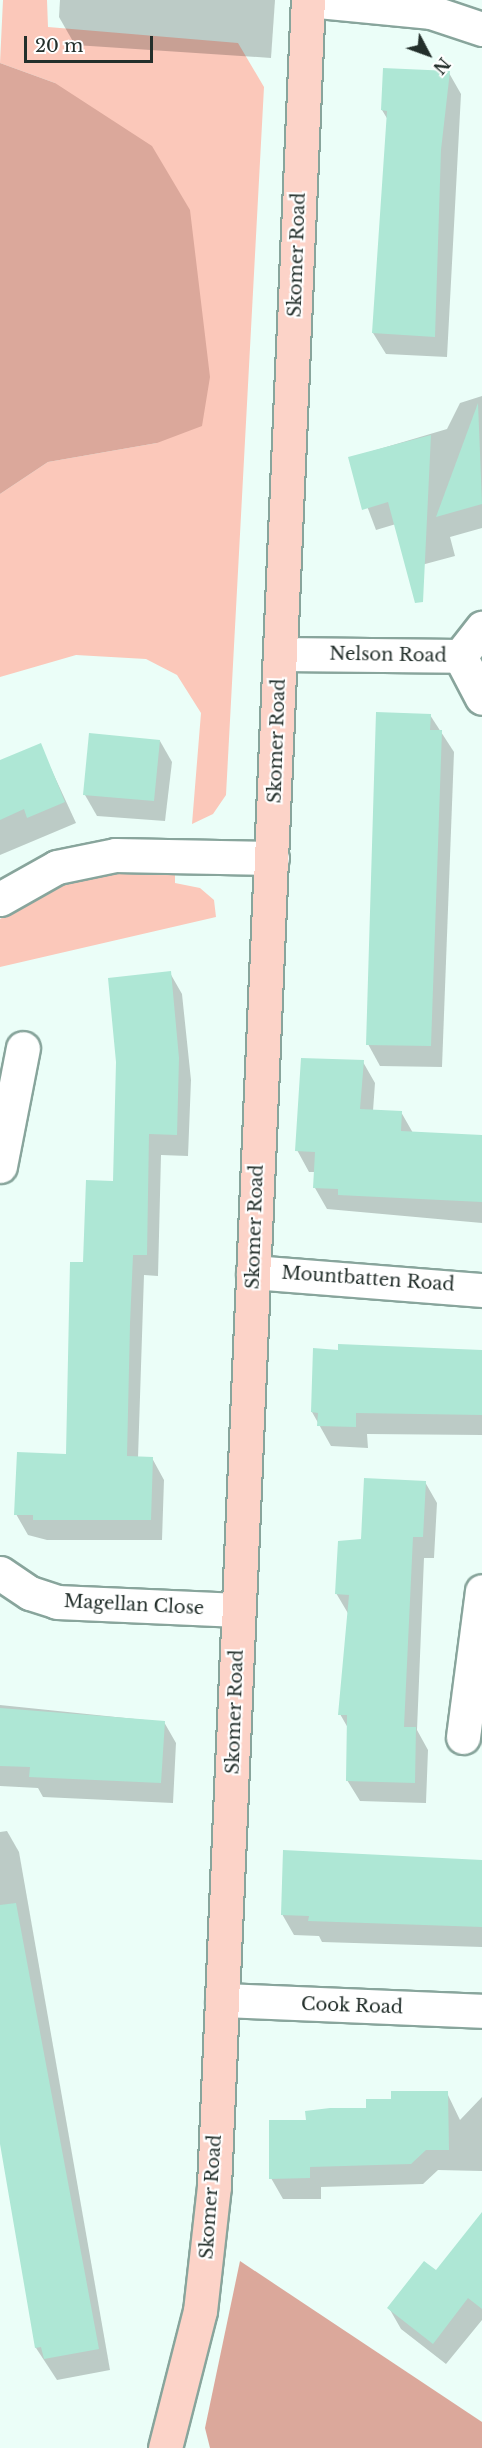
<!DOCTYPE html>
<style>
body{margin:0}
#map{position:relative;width:482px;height:2448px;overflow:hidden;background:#ebfef8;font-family:"Libre Baskerville",serif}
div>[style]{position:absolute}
.green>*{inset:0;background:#fbc8ba}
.forest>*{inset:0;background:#dba89b}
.shadow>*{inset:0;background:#0003}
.building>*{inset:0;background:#aee7d5}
.roads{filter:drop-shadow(2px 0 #88a59c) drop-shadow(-2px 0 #88a59c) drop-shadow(0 2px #88a59c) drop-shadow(0 -2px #88a59c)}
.street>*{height:33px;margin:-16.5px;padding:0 16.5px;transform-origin:16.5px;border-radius:16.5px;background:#fff}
.secondary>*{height:33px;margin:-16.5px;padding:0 16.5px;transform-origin:16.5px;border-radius:16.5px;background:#fcd3c8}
span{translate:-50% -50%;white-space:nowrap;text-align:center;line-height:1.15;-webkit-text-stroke:4.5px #fff;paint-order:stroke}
.street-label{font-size:18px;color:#232f2b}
.north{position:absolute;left:398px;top:24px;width:60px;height:60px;-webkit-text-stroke:4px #fff;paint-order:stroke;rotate:131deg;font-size:16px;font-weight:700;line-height:24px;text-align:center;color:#232f2b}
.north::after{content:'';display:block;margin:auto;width:21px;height:27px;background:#232f2b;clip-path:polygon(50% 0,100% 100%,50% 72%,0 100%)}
.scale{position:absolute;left:24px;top:36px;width:129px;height:27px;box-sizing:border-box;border:3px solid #232f2b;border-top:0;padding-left:8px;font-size:18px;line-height:21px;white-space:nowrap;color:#232f2b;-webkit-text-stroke:4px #fff;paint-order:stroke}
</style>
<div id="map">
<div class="green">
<div style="clip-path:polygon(3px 0,47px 0,48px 27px,238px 43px,264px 87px,226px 795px,213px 814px,192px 824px,201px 713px,177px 675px,146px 659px,76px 655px,0 677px,0 494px,48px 462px,157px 443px,55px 83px,0 63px)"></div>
<div style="clip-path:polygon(102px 870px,175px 874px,175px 883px,200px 888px,214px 900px,216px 917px,0 967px,0 919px,74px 877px)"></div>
</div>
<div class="forest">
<div style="clip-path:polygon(0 63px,55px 83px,152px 146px,190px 210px,210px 377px,202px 426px,157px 443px,48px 462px,0 494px)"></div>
<div style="clip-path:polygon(240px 2261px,482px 2422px,482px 2448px,210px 2448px,205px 2428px)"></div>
</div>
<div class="shadow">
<div style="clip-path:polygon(60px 0,275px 0,271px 58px,75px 45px,59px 17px)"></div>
<div style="clip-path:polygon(449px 73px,461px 94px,447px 357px,386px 354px,373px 333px,388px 120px,382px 110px)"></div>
<div style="clip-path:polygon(482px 396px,482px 528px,450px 537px,455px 556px,414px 567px,396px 524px,376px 530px,349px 458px,447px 429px,460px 403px)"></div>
<div style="clip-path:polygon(430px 715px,454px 752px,442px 1067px,380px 1066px,368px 1044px)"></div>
<div style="clip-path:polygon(160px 741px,172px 762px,165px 821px,97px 816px,85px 795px)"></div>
<div style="clip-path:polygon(40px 745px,76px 823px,0 855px,0 762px)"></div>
<div style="clip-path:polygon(170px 973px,182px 994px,191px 1080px,188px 1156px,161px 1155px,158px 1276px,144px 1275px,138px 1458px,152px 1458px,164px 1480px,162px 1540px,47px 1540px,28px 1535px,16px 1514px,68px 1455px,85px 1264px,114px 1182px)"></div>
<div style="clip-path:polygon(363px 1062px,375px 1083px,373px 1111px,401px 1112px,413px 1133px,482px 1137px,482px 1223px,327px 1209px,315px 1188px,316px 1172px,309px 1172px,297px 1150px)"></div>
<div style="clip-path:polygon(482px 1351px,482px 1435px,367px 1434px,368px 1448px,331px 1446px,312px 1412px)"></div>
<div style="clip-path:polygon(425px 1482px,437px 1503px,434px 1558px,424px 1558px,417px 1730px,428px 1750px,426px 1803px,360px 1801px,347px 1780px,348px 1728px,340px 1714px,349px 1615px,336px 1593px,362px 1541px)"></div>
<div style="clip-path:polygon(0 1705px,164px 1722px,176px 1743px,173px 1803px,43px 1797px,38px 1788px,0 1786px)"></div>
<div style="clip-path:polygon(7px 1831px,19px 1852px,110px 2370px,57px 2380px,36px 2348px,0 2139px,0 1832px)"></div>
<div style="clip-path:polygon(482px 1861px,482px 1947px,322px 1942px,319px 1936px,294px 1935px,282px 1914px)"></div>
<div style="clip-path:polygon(447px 2093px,460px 2120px,482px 2097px,482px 2171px,438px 2170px,423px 2184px,321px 2187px,321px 2199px,283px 2199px,271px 2178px,307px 2121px)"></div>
<div style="clip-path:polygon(482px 2215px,482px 2320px,446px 2364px,401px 2329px,389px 2308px,436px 2272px)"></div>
</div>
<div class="building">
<div style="clip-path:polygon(383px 68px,450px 71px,441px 150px,435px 337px,372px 333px,387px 111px,381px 110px)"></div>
<div style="clip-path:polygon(478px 403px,482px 504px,436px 517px)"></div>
<div style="clip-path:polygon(431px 435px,423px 602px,415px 603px,388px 502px,362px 510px,348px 457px)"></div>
<div style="clip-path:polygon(376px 712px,431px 714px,430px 730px,442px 730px,431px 1046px,366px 1045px)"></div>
<div style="clip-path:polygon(89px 733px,160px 740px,154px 801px,83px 795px)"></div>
<div style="clip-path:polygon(41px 743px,65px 802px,27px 818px,24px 809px,0 820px,0 760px)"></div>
<div style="clip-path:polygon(171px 971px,179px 1058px,177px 1135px,149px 1134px,147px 1255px,133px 1255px,130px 1324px,127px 1456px,153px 1457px,151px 1520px,33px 1520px,33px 1515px,14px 1515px,17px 1452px,66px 1454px,70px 1262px,83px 1262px,86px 1180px,113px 1181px,116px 1062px,108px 978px)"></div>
<div style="clip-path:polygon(301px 1058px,364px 1060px,360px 1109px,402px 1111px,401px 1131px,482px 1135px,482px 1202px,338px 1195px,338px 1189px,313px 1188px,315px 1152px,295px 1151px)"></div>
<div style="clip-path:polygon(338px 1344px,482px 1350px,482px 1415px,356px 1413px,356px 1427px,317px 1426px,318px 1413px,311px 1412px,313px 1348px,338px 1350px)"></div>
<div style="clip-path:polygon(364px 1478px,426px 1481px,423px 1537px,413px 1537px,404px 1727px,416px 1727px,415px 1783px,346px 1781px,347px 1715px,338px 1715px,349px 1595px,335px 1594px,338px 1541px,361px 1539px)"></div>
<div style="clip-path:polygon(0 1708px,165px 1721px,161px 1783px,29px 1777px,30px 1767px,0 1766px)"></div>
<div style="clip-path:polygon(283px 1850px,482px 1860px,482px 1927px,308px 1921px,309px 1916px,281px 1915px)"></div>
<div style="clip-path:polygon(16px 1903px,99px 2349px,44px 2359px,41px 2347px,35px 2348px,0 2144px,0 1905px)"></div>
<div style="clip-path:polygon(391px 2091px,448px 2091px,449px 2150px,426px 2150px,411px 2164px,310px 2167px,310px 2178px,269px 2179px,269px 2120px,306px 2120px,305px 2111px,330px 2108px,366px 2108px,366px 2099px,391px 2099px)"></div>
<div style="clip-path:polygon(482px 2212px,482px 2309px,468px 2298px,433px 2344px,387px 2308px,424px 2261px,436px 2270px)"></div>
</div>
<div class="roads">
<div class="street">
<div style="left:308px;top:0;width:124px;rotate:5.6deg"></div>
<div style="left:431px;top:12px;width:54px;rotate:18.4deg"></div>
<div style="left:281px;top:654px;width:179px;rotate:0.6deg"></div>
<div style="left:460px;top:656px;width:36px;rotate:-52deg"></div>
<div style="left:460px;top:656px;width:47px;rotate:62.4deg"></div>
<div style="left:0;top:899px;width:65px;rotate:-29.3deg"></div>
<div style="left:57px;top:867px;width:59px;rotate:-11.7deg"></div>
<div style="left:115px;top:855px;width:157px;rotate:1.1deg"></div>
<div style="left:0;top:1166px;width:120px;rotate:-79deg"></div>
<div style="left:253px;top:1272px;width:230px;rotate:4.5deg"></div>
<div style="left:0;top:1573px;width:36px;rotate:34deg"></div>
<div style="left:30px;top:1593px;width:28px;rotate:18deg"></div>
<div style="left:57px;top:1602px;width:182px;rotate:2.5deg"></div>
<div style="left:463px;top:1737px;width:147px;rotate:-82.6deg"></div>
<div style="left:222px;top:2000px;width:260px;rotate:2.4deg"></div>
</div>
<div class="secondary">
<div style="left:165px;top:2448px;width:141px;rotate:-75.7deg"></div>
<div style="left:200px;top:2311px;width:126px;rotate:-83.6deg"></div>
<div style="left:214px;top:2186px;width:2188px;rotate:-87.54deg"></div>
</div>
</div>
<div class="street-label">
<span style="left:297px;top:255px;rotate:-88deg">Skomer Road</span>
<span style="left:388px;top:655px;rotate:1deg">Nelson Road</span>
<span style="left:277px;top:741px;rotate:-88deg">Skomer Road</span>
<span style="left:255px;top:1227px;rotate:-88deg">Skomer Road</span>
<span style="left:368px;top:1279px;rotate:4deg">Mountbatten Road</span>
<span style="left:134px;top:1605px;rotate:3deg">Magellan Close</span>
<span style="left:235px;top:1712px;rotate:-88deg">Skomer Road</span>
<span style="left:352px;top:2006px;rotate:2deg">Cook Road</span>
<span style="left:211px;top:2197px;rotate:-86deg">Skomer Road</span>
</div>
<div class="north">N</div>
<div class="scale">20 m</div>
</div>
